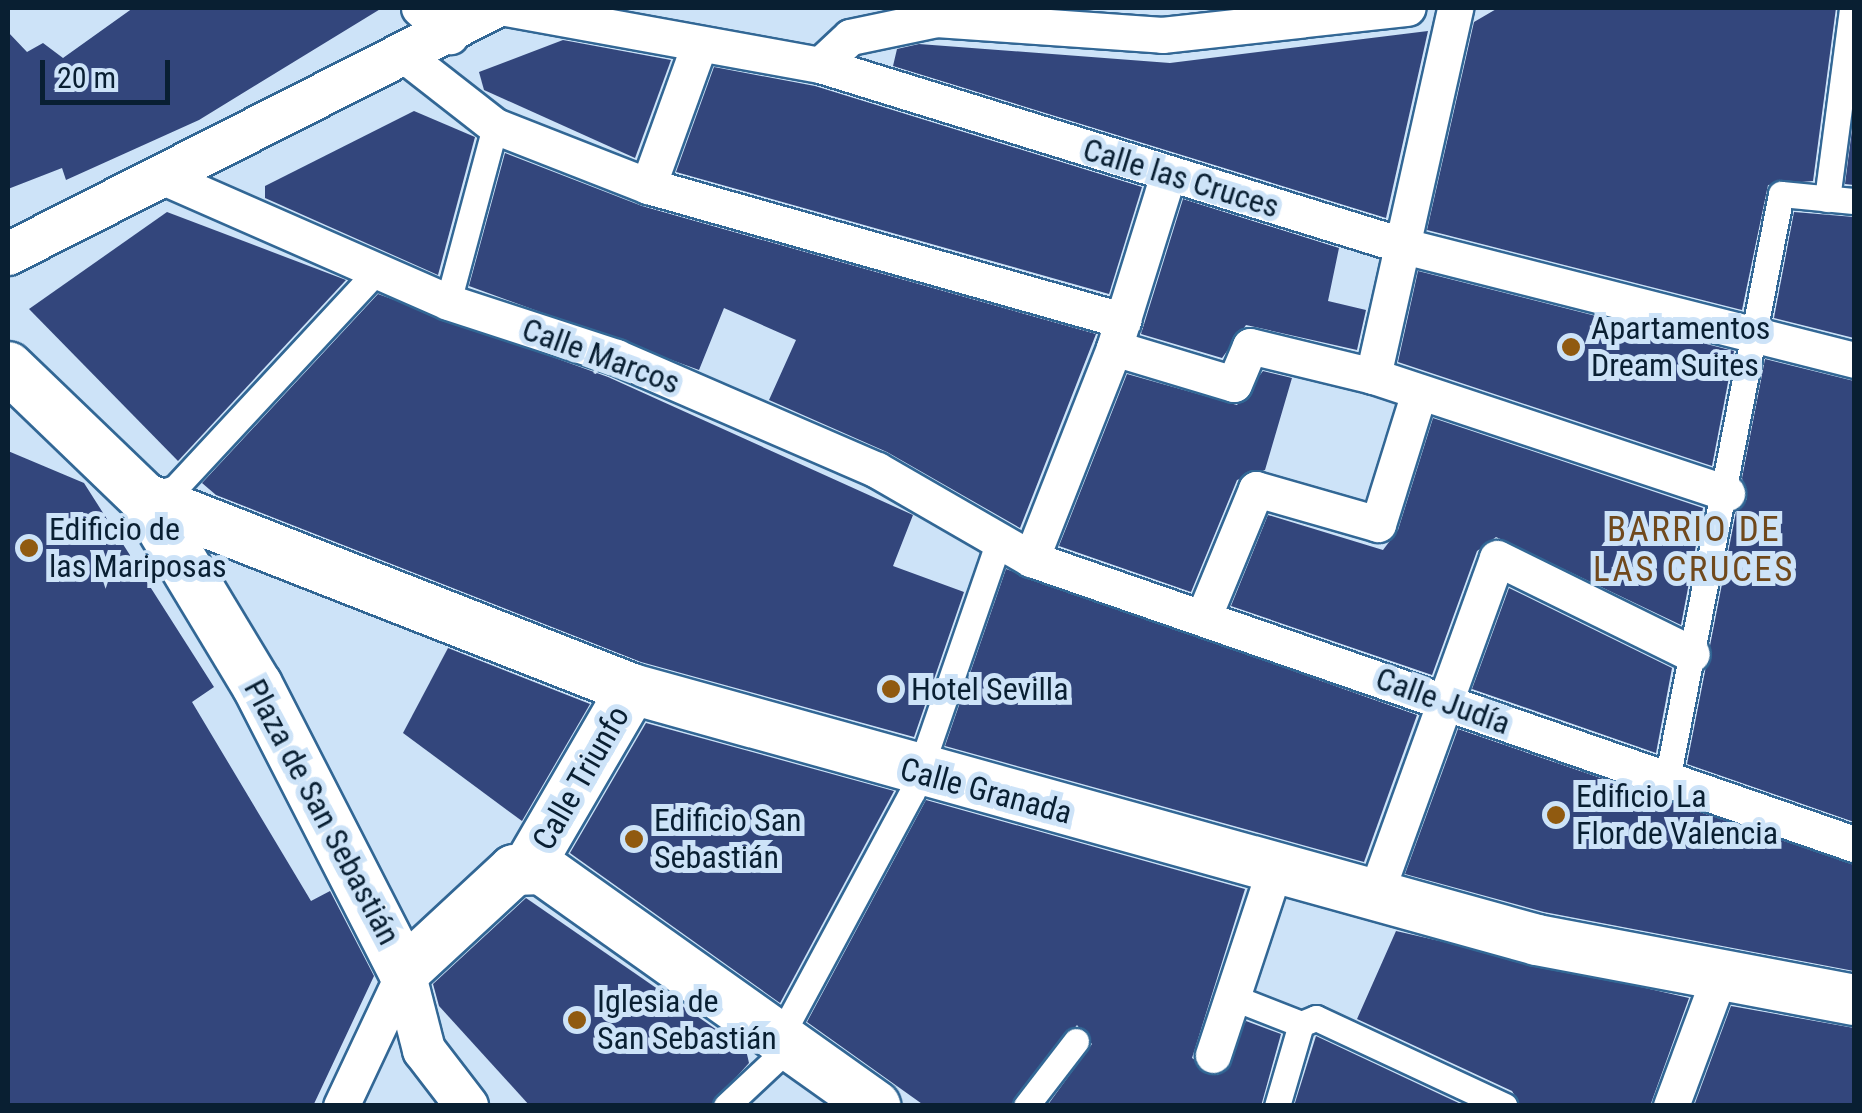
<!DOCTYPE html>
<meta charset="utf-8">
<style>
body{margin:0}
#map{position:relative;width:1862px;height:1113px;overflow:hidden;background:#cde3f8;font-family:"Roboto Condensed",sans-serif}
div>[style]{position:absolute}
.building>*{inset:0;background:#33467c}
.roads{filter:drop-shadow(2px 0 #326795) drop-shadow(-2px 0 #326795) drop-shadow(0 2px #326795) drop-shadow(0 -2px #326795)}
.pedestrian>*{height:25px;margin:-12.5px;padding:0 12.5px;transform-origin:12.5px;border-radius:12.5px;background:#fff}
.minor>*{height:35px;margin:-17.5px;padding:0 17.5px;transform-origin:17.5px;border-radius:17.5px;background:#fff}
.tertiary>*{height:42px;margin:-21px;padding:0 21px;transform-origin:21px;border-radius:21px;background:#fff}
.secondary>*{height:50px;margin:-25px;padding:0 25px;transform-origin:25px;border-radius:25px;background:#fff}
.dots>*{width:28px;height:28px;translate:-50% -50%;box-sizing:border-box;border:5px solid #cde3f8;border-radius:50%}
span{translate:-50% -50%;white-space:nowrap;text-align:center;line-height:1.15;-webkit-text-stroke:10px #cde3f8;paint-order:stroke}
.street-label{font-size:32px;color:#091f32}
.poi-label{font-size:32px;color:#091f32}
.left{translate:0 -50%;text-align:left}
.neighbourhood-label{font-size:35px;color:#70491c;letter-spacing:2.5px}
.frame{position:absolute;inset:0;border:10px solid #091f32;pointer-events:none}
.scale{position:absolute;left:40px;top:60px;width:130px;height:45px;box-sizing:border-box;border:5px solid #091f32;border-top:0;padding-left:12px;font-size:30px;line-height:35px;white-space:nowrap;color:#091f32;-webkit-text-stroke:8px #cde3f8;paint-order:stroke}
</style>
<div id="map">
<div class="building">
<div style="clip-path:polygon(133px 8px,382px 8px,199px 120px,66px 180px,62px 168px,8px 189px,8px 32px,27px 52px,43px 43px,63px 58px)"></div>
<div style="clip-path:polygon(1498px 8px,1836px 8px,1813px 181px,1768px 185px,1742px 310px,1427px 230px,1474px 22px)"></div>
<div style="clip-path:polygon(1428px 31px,1386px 218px,893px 66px,897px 49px,919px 44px,1170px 63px)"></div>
<div style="clip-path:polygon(563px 40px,671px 60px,635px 158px,484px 90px,479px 72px)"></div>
<div style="clip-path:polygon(714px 67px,815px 86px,1142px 187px,1109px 294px,676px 172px)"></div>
<div style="clip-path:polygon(414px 111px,475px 137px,438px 275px,265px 198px,265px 186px)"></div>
<div style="clip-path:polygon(1854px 114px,1854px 185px,1845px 184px)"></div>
<div style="clip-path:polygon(505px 153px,642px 206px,1096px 334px,1020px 528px,887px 452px,769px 400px,796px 340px,724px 308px,699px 370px,469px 286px)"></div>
<div style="clip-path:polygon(1183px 199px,1339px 248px,1328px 301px,1366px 310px,1357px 350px,1246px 325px,1222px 358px,1141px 334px)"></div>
<div style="clip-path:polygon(167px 212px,346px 280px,178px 461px,29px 309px)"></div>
<div style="clip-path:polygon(1794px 212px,1854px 217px,1854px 338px,1774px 318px)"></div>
<div style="clip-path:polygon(1418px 271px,1734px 351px,1712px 466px,1398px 362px)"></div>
<div style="clip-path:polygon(378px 294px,608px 377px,913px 515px,893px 566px,964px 592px,914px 737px,641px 662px,216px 495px,202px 483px)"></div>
<div style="clip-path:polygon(1765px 359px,1854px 381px,1854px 822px,1687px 764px,1736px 512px,1747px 499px,1742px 478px)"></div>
<div style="clip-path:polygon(1263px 371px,1292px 378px,1265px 470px,1237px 480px,1191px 592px,1059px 546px,1127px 374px,1237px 405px)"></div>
<div style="clip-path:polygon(1433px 418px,1703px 508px,1681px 625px,1496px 537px,1477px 551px,1432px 675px,1231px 606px,1268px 515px,1383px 550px,1398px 530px)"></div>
<div style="clip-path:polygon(8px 451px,84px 483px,214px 687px,192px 702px,311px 901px,330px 891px,374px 976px,313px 1106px,8px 1106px)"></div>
<div style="clip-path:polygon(1006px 569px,1417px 715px,1364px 862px,945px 746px)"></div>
<div style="clip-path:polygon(1509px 588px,1672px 668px,1656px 753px,1472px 689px)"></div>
<div style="clip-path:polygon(448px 648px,590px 704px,522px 821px,403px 733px)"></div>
<div style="clip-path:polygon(646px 723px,894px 791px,780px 1003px,570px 853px)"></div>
<div style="clip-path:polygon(1458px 729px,1854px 865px,1854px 971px,1544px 912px,1405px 874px)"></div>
<div style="clip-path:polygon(926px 800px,1245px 889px,1192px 1058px,1218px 1075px,1246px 1021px,1281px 1034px,1261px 1106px,1047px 1106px,1092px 1044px,1077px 1025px,1010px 1106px,925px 1106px,807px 1022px)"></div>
<div style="clip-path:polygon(526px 898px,746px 1050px,749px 1063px,710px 1106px,530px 1106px,439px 1006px,433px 984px)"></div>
<div style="clip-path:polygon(1396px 931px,1689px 998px,1650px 1106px,1521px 1106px,1512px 1091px,1357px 1019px)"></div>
<div style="clip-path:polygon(1731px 1006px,1854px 1028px,1854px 1106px,1694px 1106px)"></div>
<div style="clip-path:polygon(1316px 1036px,1465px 1106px,1294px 1106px)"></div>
</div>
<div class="roads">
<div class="pedestrian">
<div style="left:1827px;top:199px;width:193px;rotate:-82.5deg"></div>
<div style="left:448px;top:302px;width:182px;rotate:-75deg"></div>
<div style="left:147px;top:497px;width:29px;rotate:-18deg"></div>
<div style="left:175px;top:488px;width:295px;rotate:-47.1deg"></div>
<div style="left:1666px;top:785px;width:602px;rotate:-78.99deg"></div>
<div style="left:1781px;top:194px;width:73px;rotate:5.5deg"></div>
<div style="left:1232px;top:997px;width:74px;rotate:21.4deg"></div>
<div style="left:1301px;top:1024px;width:85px;rotate:106.3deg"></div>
<div style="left:1301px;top:1024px;width:16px;rotate:-22deg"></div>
<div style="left:1316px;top:1018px;width:208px;rotate:25deg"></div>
<div style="left:778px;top:1041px;width:283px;rotate:-61.7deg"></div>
<div style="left:912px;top:792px;width:263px;rotate:-70.9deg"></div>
<div style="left:726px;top:1106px;width:85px;rotate:-43.1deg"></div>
<div style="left:1026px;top:1106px;width:82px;rotate:-52.4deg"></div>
</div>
<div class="minor">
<div style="left:419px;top:8px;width:42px;rotate:42.1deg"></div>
<div style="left:506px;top:8px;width:319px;rotate:10.3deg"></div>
<div style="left:820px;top:65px;width:616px;rotate:17.2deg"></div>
<div style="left:1408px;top:247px;width:460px;rotate:14.2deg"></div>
<div style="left:408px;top:58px;width:110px;rotate:38deg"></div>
<div style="left:495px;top:126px;width:164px;rotate:21.4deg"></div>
<div style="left:648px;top:186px;width:494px;rotate:15.8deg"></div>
<div style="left:820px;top:65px;width:41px;rotate:-43deg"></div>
<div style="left:850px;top:37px;width:88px;rotate:-11.8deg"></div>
<div style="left:936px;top:19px;width:227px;rotate:4deg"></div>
<div style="left:1162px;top:35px;width:247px;rotate:-6.3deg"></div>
<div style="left:161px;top:176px;width:313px;rotate:23.7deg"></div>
<div style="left:448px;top:302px;width:177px;rotate:18.1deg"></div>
<div style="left:616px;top:357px;width:284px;rotate:23.4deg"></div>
<div style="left:877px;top:470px;width:178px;rotate:30deg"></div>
<div style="left:1031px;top:559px;width:871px;rotate:19.1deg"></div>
<div style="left:648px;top:186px;width:150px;rotate:-70.1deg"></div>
<div style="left:1114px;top:348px;width:125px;rotate:16.7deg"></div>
<div style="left:1234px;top:384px;width:41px;rotate:-67.2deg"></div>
<div style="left:1250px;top:346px;width:127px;rotate:13.7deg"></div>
<div style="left:1373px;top:376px;width:373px;rotate:18.3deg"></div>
<div style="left:1373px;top:376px;width:377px;rotate:-77.4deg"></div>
<div style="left:1031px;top:559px;width:227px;rotate:-68.5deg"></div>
<div style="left:1114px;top:348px;width:181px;rotate:-72.7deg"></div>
<div style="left:1205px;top:613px;width:134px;rotate:-67.6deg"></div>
<div style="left:1256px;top:489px;width:127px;rotate:16deg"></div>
<div style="left:1378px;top:524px;width:138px;rotate:-72.7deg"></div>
<div style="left:1375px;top:895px;width:358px;rotate:-70.1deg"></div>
<div style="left:1497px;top:558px;width:217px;rotate:26.2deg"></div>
<div style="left:1213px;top:1055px;width:198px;rotate:-71.7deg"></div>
<div style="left:341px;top:1106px;width:148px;rotate:-64.8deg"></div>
<div style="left:1671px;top:1106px;width:138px;rotate:-69.6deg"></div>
</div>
<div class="tertiary">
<div style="left:8px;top:254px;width:544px;rotate:-26.89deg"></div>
<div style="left:404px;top:972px;width:81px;rotate:75.6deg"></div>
<div style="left:424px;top:1050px;width:71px;rotate:52.5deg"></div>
</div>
<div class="secondary">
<div style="left:8px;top:367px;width:189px;rotate:43.9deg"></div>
<div style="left:144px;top:498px;width:218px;rotate:58.9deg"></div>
<div style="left:257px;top:685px;width:322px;rotate:62.9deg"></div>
<div style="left:404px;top:972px;width:150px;rotate:-42.8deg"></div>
<div style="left:514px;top:870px;width:28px;rotate:-2deg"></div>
<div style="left:542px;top:869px;width:409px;rotate:35.4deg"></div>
<div style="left:144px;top:498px;width:524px;rotate:21.38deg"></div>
<div style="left:632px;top:689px;width:939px;rotate:15.5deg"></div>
<div style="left:1537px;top:940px;width:323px;rotate:10.7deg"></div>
<div style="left:529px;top:866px;width:205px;rotate:-59.8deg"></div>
</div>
</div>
<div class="dots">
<div style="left:1571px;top:347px;background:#905a10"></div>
<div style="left:29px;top:548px;background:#905a10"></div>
<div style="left:891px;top:689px;background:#905a10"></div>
<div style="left:1556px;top:815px;background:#905a10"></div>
<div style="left:634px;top:839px;background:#905a10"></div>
<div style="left:577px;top:1020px;background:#905a10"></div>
</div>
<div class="street-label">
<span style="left:1181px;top:178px;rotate:17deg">Calle las Cruces</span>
<span style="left:601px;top:356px;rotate:20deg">Calle Marcos</span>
<span style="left:1443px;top:701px;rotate:20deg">Calle Judía</span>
<span style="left:581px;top:778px;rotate:-60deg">Calle Triunfo</span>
<span style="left:986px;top:791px;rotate:15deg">Calle Granada</span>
<span style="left:322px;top:812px;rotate:62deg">Plaza de San Sebastián</span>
</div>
<div class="poi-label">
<span class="left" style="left:1591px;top:347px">Apartamentos<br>Dream Suites</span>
<span class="left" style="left:49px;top:548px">Edificio de<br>las Mariposas</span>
<span class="left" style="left:911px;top:689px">Hotel Sevilla</span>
<span class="left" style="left:1576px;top:815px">Edificio La<br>Flor de Valencia</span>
<span class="left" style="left:654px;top:839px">Edificio San<br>Sebastián</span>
<span class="left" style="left:597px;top:1020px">Iglesia de<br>San Sebastián</span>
</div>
<div class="neighbourhood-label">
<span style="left:1694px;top:550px">BARRIO DE<br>LAS CRUCES</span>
</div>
<div class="frame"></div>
<div class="scale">20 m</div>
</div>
